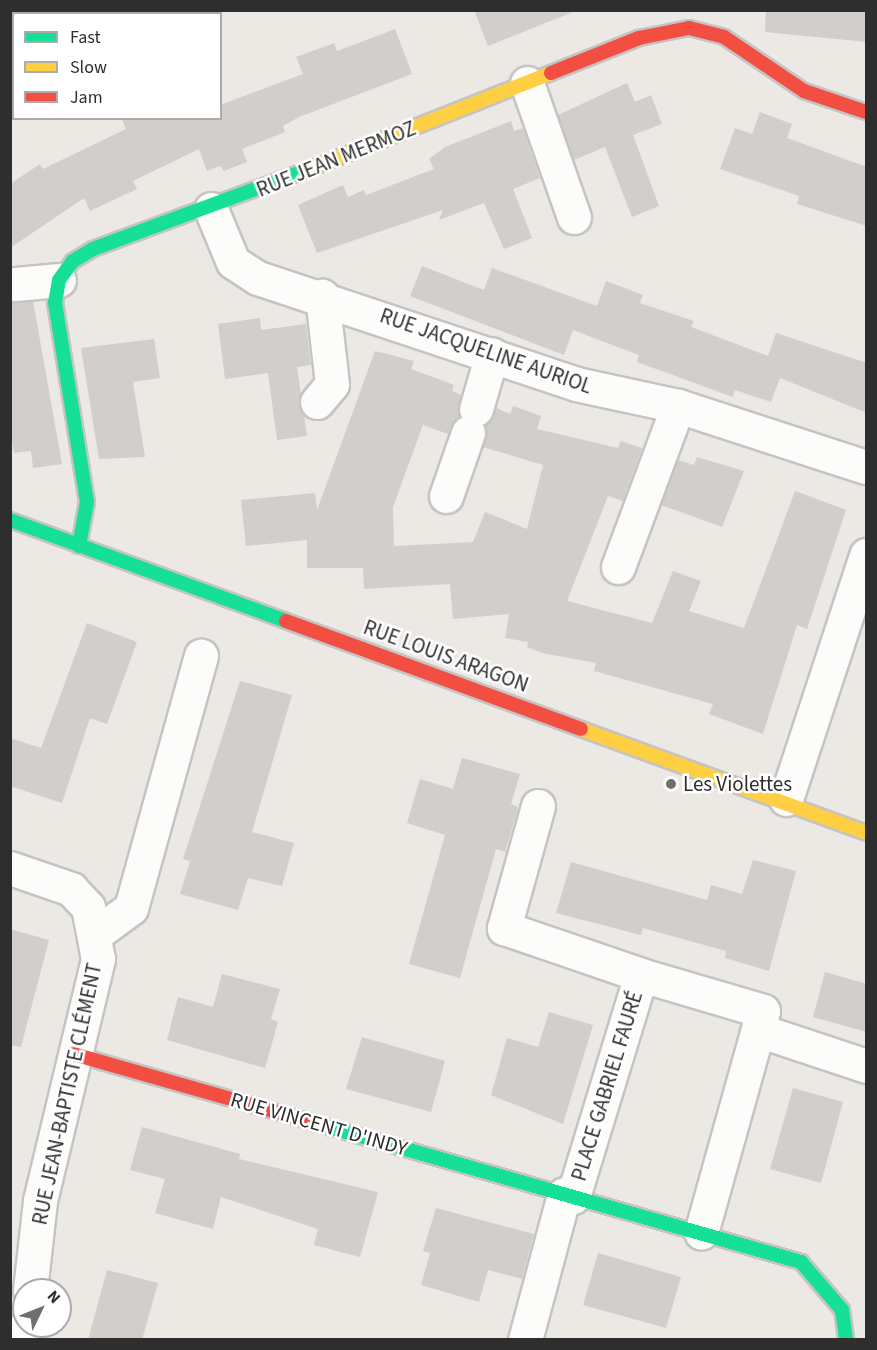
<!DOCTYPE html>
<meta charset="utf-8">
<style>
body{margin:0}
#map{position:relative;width:877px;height:1350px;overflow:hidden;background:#ece8e4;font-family:"Source Sans 3",sans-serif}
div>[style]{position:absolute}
.building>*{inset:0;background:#d1cecb}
.roads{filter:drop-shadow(2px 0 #c5c4c5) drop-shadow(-2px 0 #c5c4c5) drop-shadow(0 2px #c5c4c5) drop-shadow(0 -2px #c5c4c5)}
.street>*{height:33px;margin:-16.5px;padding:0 16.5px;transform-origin:16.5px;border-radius:16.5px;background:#fcfcfb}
.fast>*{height:14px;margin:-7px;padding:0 7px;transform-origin:7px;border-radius:7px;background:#16e098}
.slow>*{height:14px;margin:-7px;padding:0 7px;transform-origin:7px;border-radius:7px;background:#ffcf43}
.jam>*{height:14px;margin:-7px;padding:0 7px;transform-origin:7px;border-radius:7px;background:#f24e42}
.dots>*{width:16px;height:16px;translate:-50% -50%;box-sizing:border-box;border:3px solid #fff;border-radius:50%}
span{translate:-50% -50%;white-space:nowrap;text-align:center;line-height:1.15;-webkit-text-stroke:5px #fff;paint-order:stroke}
.street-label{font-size:21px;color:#2e2e2e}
.poi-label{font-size:21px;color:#2e2e2e}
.left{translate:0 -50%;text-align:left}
.frame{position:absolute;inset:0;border:12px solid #2e2e2e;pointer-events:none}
.legend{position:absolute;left:12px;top:12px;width:210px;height:108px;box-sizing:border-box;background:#fff;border:2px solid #ababab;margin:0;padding:8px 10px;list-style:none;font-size:18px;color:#2e2e2e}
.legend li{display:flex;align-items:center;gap:12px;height:30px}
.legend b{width:30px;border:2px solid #ababab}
.north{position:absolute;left:12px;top:1278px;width:60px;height:60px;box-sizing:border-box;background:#fff;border:2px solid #ababab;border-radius:50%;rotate:47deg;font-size:16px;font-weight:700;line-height:24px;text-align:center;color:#2e2e2e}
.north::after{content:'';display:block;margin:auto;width:21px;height:27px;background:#706f6e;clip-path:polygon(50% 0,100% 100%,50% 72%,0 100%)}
</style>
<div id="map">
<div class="building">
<div style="clip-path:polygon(474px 10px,573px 10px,573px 12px,488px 46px)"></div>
<div style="clip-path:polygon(766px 10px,867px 10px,867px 42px,765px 32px)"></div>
<div style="clip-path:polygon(395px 29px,412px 74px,299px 117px,283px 126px,285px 132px,242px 149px,247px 162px,224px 171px,220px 166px,207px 171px,199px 149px,133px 181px,137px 189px,90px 211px,84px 198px,10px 248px,10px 184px,40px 164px,43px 169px,126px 129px,121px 118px,220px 118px,220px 105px,303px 74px,296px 57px,334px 43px,337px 51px)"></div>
<div style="clip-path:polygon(627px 83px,635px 102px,651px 95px,662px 124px,633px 135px,659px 206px,632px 217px,605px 147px,574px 160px,558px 115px)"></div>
<div style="clip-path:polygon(760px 112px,792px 124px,787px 138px,867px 167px,867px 226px,797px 204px,799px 196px,720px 169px,735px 128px,752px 134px)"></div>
<div style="clip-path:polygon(511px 121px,514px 131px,523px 128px,540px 178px,513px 189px,532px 238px,504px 249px,484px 203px,439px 220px,443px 210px,317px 253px,298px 205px,343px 185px,348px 197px,364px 190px,366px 195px,434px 169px,429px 159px,445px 147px)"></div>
<div style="clip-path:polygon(422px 266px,484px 290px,492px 268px,597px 306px,606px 281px,643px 295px,640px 303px,694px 321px,691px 327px,768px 356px,776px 333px,867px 363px,867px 413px,780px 378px,771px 402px,735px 390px,733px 397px,637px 362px,639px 355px,573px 330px,564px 355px,410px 296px)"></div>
<div style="clip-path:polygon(33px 301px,62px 464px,33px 468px,31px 451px,14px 453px,10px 428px,10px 302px)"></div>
<div style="clip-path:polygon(260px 318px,261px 330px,306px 324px,311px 365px,297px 367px,307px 436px,277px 440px,268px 373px,225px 379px,218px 324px)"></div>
<div style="clip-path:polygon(154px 339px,160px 378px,133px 382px,145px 457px,99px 459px,81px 348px)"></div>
<div style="clip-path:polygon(375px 351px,414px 361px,411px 369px,454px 385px,452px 391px,461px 395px,460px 417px,448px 434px,423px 425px,393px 507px,394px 546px,473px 542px,485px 512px,527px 529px,543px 465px,483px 447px,484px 425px,496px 408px,510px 414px,513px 406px,541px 416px,537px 429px,618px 448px,621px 441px,642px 448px,623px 501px,608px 496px,567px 601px,652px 623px,673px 571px,701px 581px,689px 611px,744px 628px,795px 491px,846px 510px,807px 629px,797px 625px,763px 734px,709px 714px,713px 704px,594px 671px,596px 663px,542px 653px,527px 647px,528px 642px,505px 638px,509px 614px,453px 619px,450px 584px,364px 589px,363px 568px,307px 568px,307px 540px,246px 546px,241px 500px,315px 493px,317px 510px)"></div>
<div style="clip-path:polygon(697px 457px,744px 471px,722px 527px,661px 505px,678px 460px,694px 465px)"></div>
<div style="clip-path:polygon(87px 623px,137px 642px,107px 724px,90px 718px,62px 803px,10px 786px,10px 738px,41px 748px)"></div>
<div style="clip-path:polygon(240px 681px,292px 695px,252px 832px,294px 843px,282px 886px,248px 878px,238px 910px,180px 894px,190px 861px,183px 859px)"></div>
<div style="clip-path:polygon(462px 758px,520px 774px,511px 804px,518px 807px,517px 812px,505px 852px,496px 849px,460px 978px,409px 964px,445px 835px,407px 823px,420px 779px,453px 789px)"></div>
<div style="clip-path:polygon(753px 860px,796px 871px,769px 971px,725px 958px,726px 951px,643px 928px,641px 935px,556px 913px,571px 862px,707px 900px,711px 885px,742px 894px)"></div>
<div style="clip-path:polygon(10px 929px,49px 940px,21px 1047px,10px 1045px)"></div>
<div style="clip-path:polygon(825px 972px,867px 984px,867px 1032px,813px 1017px)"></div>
<div style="clip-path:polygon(222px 974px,280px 989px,271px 1019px,278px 1022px,265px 1068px,167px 1040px,178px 997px,213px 1007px)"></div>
<div style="clip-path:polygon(549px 1012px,593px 1025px,563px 1124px,491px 1095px,507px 1038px,538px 1047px)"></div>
<div style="clip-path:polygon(362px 1037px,445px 1061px,431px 1112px,346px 1089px)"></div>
<div style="clip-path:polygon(793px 1088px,843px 1102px,821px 1183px,770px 1169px)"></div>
<div style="clip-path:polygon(142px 1127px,240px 1154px,239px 1159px,378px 1192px,360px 1257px,314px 1245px,318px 1229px,221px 1197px,213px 1229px,155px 1213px,165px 1179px,130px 1170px)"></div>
<div style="clip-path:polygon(436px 1208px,534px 1234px,522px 1279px,488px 1270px,479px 1302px,421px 1285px,430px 1253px,423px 1251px)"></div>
<div style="clip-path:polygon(598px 1253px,681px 1277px,666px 1328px,583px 1305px)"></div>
<div style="clip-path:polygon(107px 1270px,158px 1283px,142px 1340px,88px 1340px)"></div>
</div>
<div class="roads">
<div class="street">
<div style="left:527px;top:83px;width:142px;rotate:70.7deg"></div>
<div style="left:211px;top:209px;width:57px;rotate:67.5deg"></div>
<div style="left:233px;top:262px;width:30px;rotate:33deg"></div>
<div style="left:258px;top:278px;width:335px;rotate:18.4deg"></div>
<div style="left:576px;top:384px;width:104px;rotate:12.2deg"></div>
<div style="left:678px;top:406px;width:198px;rotate:18deg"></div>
<div style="left:15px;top:284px;width:44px;rotate:-5.2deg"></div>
<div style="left:317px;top:402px;width:23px;rotate:-50deg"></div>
<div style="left:332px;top:384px;width:89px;rotate:-96.5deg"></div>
<div style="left:476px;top:409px;width:57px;rotate:-73.8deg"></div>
<div style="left:446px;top:496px;width:67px;rotate:-70.8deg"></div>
<div style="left:618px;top:567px;width:172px;rotate:-69.6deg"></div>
<div style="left:786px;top:799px;width:257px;rotate:-71.8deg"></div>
<div style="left:538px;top:806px;width:127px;rotate:105.6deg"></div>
<div style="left:504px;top:928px;width:145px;rotate:18.9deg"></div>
<div style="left:10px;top:868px;width:65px;rotate:19deg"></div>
<div style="left:71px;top:889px;width:25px;rotate:47deg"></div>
<div style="left:88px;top:907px;width:53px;rotate:79.1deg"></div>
<div style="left:98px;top:959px;width:249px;rotate:103.5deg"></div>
<div style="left:40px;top:1201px;width:90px;rotate:96.4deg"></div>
<div style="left:97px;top:933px;width:42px;rotate:-36.3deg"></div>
<div style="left:131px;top:908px;width:262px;rotate:-74.5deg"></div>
<div style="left:758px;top:1030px;width:114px;rotate:18.4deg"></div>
<div style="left:573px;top:1197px;width:232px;rotate:-73deg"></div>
<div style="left:641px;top:975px;width:127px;rotate:16.4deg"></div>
<div style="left:763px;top:1011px;width:230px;rotate:105.6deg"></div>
<div style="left:24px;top:1340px;width:14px;rotate:-82deg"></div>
<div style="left:525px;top:1340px;width:151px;rotate:-75deg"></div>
</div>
<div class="fast">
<div style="left:46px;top:14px;width:9px;rotate:-27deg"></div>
<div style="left:10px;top:27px;width:4px;rotate:-14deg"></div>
<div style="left:10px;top:520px;width:294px;rotate:20.1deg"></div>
<div style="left:79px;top:546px;width:45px;rotate:-79.7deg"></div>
<div style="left:87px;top:502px;width:202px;rotate:-99.1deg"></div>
<div style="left:55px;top:303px;width:23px;rotate:-80deg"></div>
<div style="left:59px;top:280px;width:24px;rotate:-54deg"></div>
<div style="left:73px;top:261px;width:23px;rotate:-31deg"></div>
<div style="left:93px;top:249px;width:233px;rotate:-20.3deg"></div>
<div style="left:311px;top:1122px;width:510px;rotate:15.95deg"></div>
<div style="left:801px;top:1262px;width:63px;rotate:49.5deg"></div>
<div style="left:842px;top:1310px;width:30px;rotate:82deg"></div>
</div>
<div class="slow">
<div style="left:312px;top:168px;width:257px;rotate:-21.7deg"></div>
<div style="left:581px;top:729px;width:303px;rotate:20deg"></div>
</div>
<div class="jam">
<div style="left:551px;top:73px;width:95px;rotate:-21.7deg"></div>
<div style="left:639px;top:38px;width:51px;rotate:-11.3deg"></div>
<div style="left:689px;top:28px;width:36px;rotate:14deg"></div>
<div style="left:724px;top:37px;width:97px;rotate:34deg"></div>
<div style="left:804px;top:91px;width:65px;rotate:18.7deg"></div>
<div style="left:286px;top:621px;width:314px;rotate:20.1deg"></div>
<div style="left:73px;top:1054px;width:248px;rotate:15.9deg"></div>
</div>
</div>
<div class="dots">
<div style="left:671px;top:784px;background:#706f6e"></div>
</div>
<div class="street-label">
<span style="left:336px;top:159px;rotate:-22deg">RUE JEAN MERMOZ</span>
<span style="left:486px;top:351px;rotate:19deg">RUE JACQUELINE AURIOL</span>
<span style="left:446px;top:656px;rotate:20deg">RUE LOUIS ARAGON</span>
<span style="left:607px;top:1086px;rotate:-73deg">PLACE GABRIEL FAURÉ</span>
<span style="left:67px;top:1094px;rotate:-78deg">RUE JEAN-BAPTISTE CLÉMENT</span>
<span style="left:319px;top:1124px;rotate:16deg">RUE VINCENT D'INDY</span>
</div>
<div class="poi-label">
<span class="left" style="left:683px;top:784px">Les Violettes</span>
</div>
<div class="frame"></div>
<ul class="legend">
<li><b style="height:8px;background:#16e098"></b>Fast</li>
<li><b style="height:8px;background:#ffcf43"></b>Slow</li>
<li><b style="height:8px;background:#f24e42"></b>Jam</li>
</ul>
<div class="north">N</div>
</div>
